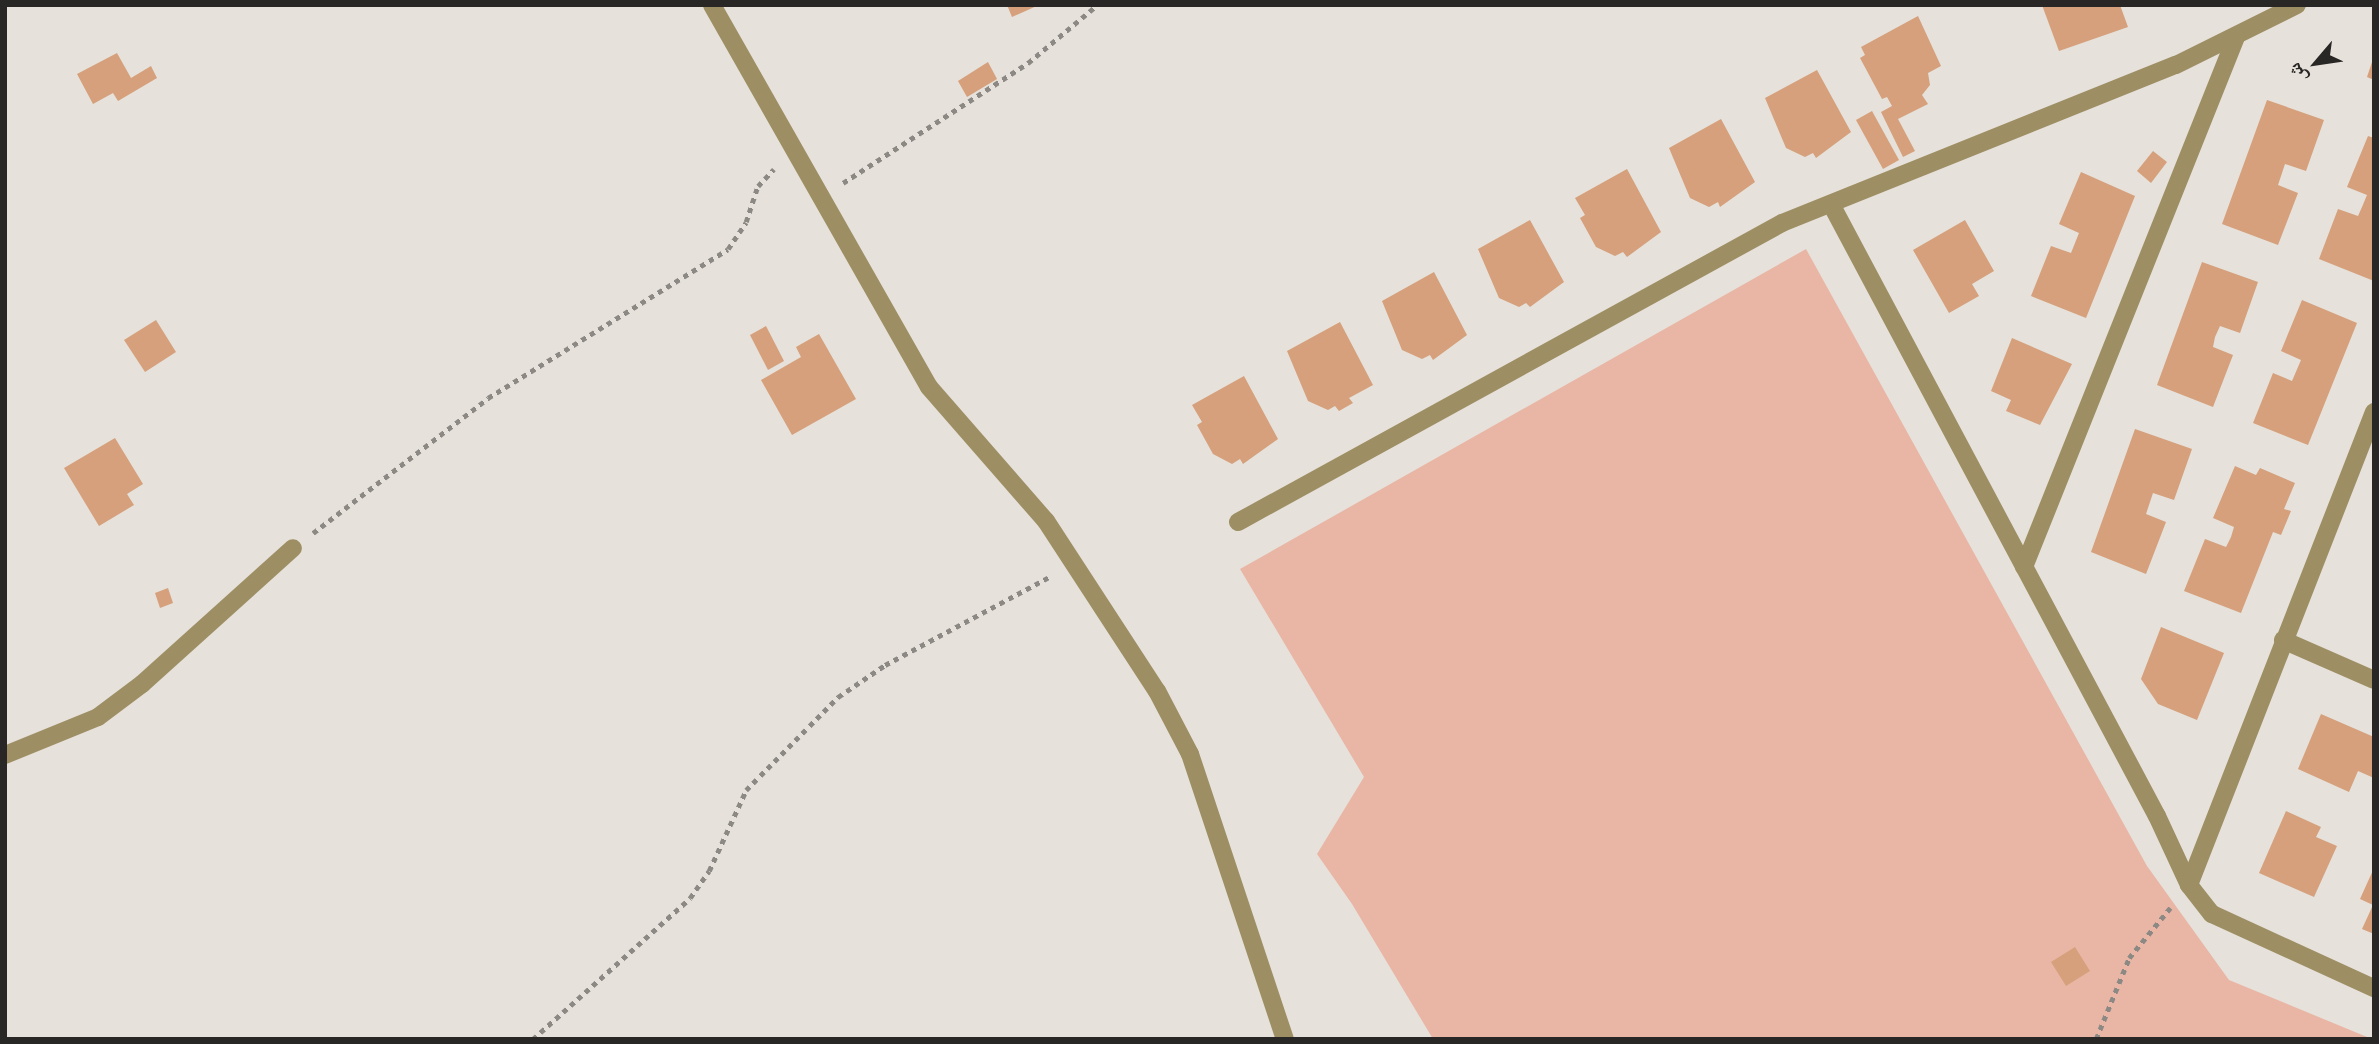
<!DOCTYPE html>
<meta charset="utf-8">
<style>
body{margin:0}
#map{position:relative;width:2379px;height:1044px;overflow:hidden;background:#e6e1da;font-family:Helvetica,"Noto Naskh Arabic",sans-serif}
div>[style]{position:absolute}
.green>*{inset:0;background:#e9b6a6}
.building>*{inset:0;background:#d5a07b}
.path>*{height:4.5px;margin-top:-2.25px;transform-origin:0;background:repeating-linear-gradient(90deg,#8c8984 0 5px,transparent 0 10px)}
.minor>*{height:18px;margin:-9px;padding:0 9px;transform-origin:9px;border-radius:9px;background:#9d8f63}
span{translate:-50% -50%;white-space:nowrap;text-align:center;line-height:1.15;-webkit-text-stroke:6px #e6e1da;paint-order:stroke}
.frame{position:absolute;inset:0;border:7px solid #292725;pointer-events:none}
.north{position:absolute;left:2281px;top:28px;width:70px;height:70px;-webkit-text-stroke:5px #e6e1da;paint-order:stroke;rotate:241deg;font-size:19px;font-weight:700;line-height:28px;text-align:center;color:#292725}
.north::after{content:'';display:block;margin:auto;width:24px;height:32px;background:#292725;clip-path:polygon(50% 0,100% 100%,50% 72%,0 100%)}
</style>
<div id="map">
<div class="green">
<div style="clip-path:polygon(1806px 249px,2147px 866px,2229px 980px,2372px 1039px,1433px 1039px,1352px 904px,1317px 854px,1364px 777px,1240px 569px)"></div>
</div>
<div class="building">
<div style="clip-path:polygon(1007px 5px,1039px 5px,1012px 17px)"></div>
<div style="clip-path:polygon(2042px 5px,2120px 5px,2128px 27px,2059px 51px)"></div>
<div style="clip-path:polygon(1918px 16px,1941px 66px,1928px 73px,1930px 85px,1922px 95px,1928px 104px,1898px 119px,1915px 151px,1903px 157px,1881px 112px,1892px 106px,1887px 97px,1882px 99px,1860px 58px,1865px 55px,1861px 47px)"></div>
<div style="clip-path:polygon(117px 53px,131px 78px,151px 66px,157px 78px,118px 101px,113px 93px,93px 104px,77px 74px)"></div>
<div style="clip-path:polygon(2373px 59px,2374px 59px,2374px 80px,2367px 77px)"></div>
<div style="clip-path:polygon(988px 62px,997px 79px,967px 97px,958px 81px)"></div>
<div style="clip-path:polygon(1817px 70px,1851px 132px,1816px 158px,1813px 153px,1805px 157px,1786px 148px,1765px 98px)"></div>
<div style="clip-path:polygon(2267px 100px,2324px 120px,2306px 171px,2285px 164px,2278px 185px,2298px 193px,2278px 245px,2222px 224px)"></div>
<div style="clip-path:polygon(1872px 111px,1899px 160px,1883px 169px,1856px 120px)"></div>
<div style="clip-path:polygon(1721px 119px,1755px 182px,1720px 207px,1718px 202px,1709px 207px,1690px 198px,1669px 148px)"></div>
<div style="clip-path:polygon(2368px 136px,2374px 138px,2374px 281px,2319px 259px,2338px 209px,2358px 216px,2362px 207px,2367px 195px,2347px 187px)"></div>
<div style="clip-path:polygon(2153px 151px,2167px 162px,2151px 183px,2137px 171px)"></div>
<div style="clip-path:polygon(1627px 169px,1661px 232px,1627px 257px,1623px 252px,1615px 256px,1596px 247px,1580px 218px,1585px 215px,1575px 198px)"></div>
<div style="clip-path:polygon(2081px 172px,2135px 196px,2086px 318px,2031px 296px,2051px 246px,2071px 253px,2079px 233px,2059px 224px)"></div>
<div style="clip-path:polygon(1530px 220px,1564px 282px,1530px 307px,1526px 303px,1519px 307px,1499px 298px,1478px 249px)"></div>
<div style="clip-path:polygon(1965px 220px,1994px 271px,1972px 284px,1979px 296px,1949px 313px,1913px 250px)"></div>
<div style="clip-path:polygon(2202px 262px,2258px 282px,2240px 333px,2220px 326px,2215px 337px,2213px 347px,2233px 355px,2213px 407px,2157px 385px)"></div>
<div style="clip-path:polygon(1434px 272px,1467px 335px,1433px 360px,1430px 355px,1422px 359px,1402px 350px,1382px 301px)"></div>
<div style="clip-path:polygon(2302px 300px,2357px 323px,2308px 445px,2253px 423px,2273px 373px,2292px 381px,2301px 360px,2281px 351px)"></div>
<div style="clip-path:polygon(156px 320px,176px 352px,145px 372px,124px 340px)"></div>
<div style="clip-path:polygon(1340px 322px,1373px 385px,1349px 398px,1353px 403px,1339px 411px,1335px 406px,1328px 410px,1308px 401px,1287px 351px)"></div>
<div style="clip-path:polygon(766px 326px,784px 361px,768px 370px,750px 335px)"></div>
<div style="clip-path:polygon(819px 334px,856px 399px,792px 435px,761px 380px,801px 357px,796px 347px)"></div>
<div style="clip-path:polygon(2012px 338px,2072px 364px,2040px 425px,2006px 411px,2011px 400px,1991px 391px)"></div>
<div style="clip-path:polygon(1244px 376px,1278px 439px,1243px 464px,1240px 459px,1232px 464px,1213px 454px,1197px 425px,1202px 422px,1192px 405px)"></div>
<div style="clip-path:polygon(2135px 429px,2192px 449px,2174px 500px,2153px 493px,2146px 514px,2166px 522px,2146px 574px,2091px 552px)"></div>
<div style="clip-path:polygon(115px 438px,143px 484px,127px 494px,134px 505px,99px 526px,64px 468px)"></div>
<div style="clip-path:polygon(2235px 466px,2256px 475px,2260px 468px,2295px 483px,2284px 509px,2291px 511px,2281px 535px,2273px 532px,2241px 613px,2184px 591px,2205px 539px,2226px 547px,2231px 537px,2234px 527px,2213px 518px)"></div>
<div style="clip-path:polygon(168px 588px,173px 603px,160px 608px,155px 593px)"></div>
<div style="clip-path:polygon(2161px 627px,2224px 653px,2197px 720px,2158px 704px,2141px 679px)"></div>
<div style="clip-path:polygon(2321px 714px,2374px 737px,2374px 778px,2358px 771px,2349px 792px,2298px 769px)"></div>
<div style="clip-path:polygon(2286px 811px,2321px 827px,2316px 837px,2337px 846px,2314px 897px,2259px 873px)"></div>
<div style="clip-path:polygon(2374px 868px,2374px 934px,2362px 929px,2373px 905px,2360px 899px)"></div>
<div style="clip-path:polygon(2075px 947px,2090px 971px,2066px 986px,2051px 962px)"></div>
</div>
<div class="path">
<div style="left:843px;top:183px;width:221px;rotate:-33deg"></div>
<div style="left:1028px;top:63px;width:90px;rotate:-40deg"></div>
<div style="left:313px;top:533px;width:221px;rotate:-37.6deg"></div>
<div style="left:488px;top:398px;width:282px;rotate:-31.8deg"></div>
<div style="left:728px;top:249px;width:32px;rotate:-56deg"></div>
<div style="left:746px;top:222px;width:38px;rotate:-72deg"></div>
<div style="left:758px;top:186px;width:23px;rotate:-47deg"></div>
<div style="left:533px;top:1039px;width:211px;rotate:-41.9deg"></div>
<div style="left:690px;top:898px;width:33px;rotate:-55deg"></div>
<div style="left:709px;top:871px;width:89px;rotate:-65.4deg"></div>
<div style="left:746px;top:790px;width:131px;rotate:-45.3deg"></div>
<div style="left:838px;top:697px;width:57px;rotate:-34.2deg"></div>
<div style="left:885px;top:665px;width:188px;rotate:-28.2deg"></div>
<div style="left:2096px;top:1039px;width:87px;rotate:-67.8deg"></div>
<div style="left:2129px;top:958px;width:65px;rotate:-50.6deg"></div>
</div>
<div class="minor">
<div style="left:712px;top:5px;width:439px;rotate:60.4deg"></div>
<div style="left:929px;top:387px;width:178px;rotate:48.9deg"></div>
<div style="left:1046px;top:521px;width:203px;rotate:56.9deg"></div>
<div style="left:1157px;top:691px;width:71px;rotate:62.4deg"></div>
<div style="left:1190px;top:754px;width:300px;rotate:71.6deg"></div>
<div style="left:1831px;top:204px;width:693px;rotate:61.96deg"></div>
<div style="left:2157px;top:816px;width:76px;rotate:65.1deg"></div>
<div style="left:2189px;top:885px;width:37px;rotate:52deg"></div>
<div style="left:2212px;top:914px;width:178px;rotate:24.6deg"></div>
<div style="left:1238px;top:522px;width:621px;rotate:-28.79deg"></div>
<div style="left:1782px;top:223px;width:424px;rotate:-21.9deg"></div>
<div style="left:2176px;top:65px;width:135px;rotate:-26.4deg"></div>
<div style="left:2024px;top:567px;width:571px;rotate:-68.2deg"></div>
<div style="left:2283px;top:640px;width:99px;rotate:23.7deg"></div>
<div style="left:5px;top:755px;width:100px;rotate:-22.2deg"></div>
<div style="left:98px;top:717px;width:55px;rotate:-36.9deg"></div>
<div style="left:142px;top:684px;width:203px;rotate:-42deg"></div>
<div style="left:2189px;top:885px;width:508px;rotate:-68.64deg"></div>
</div>
<div class="frame"></div>
<div class="north">ش</div>
</div>
